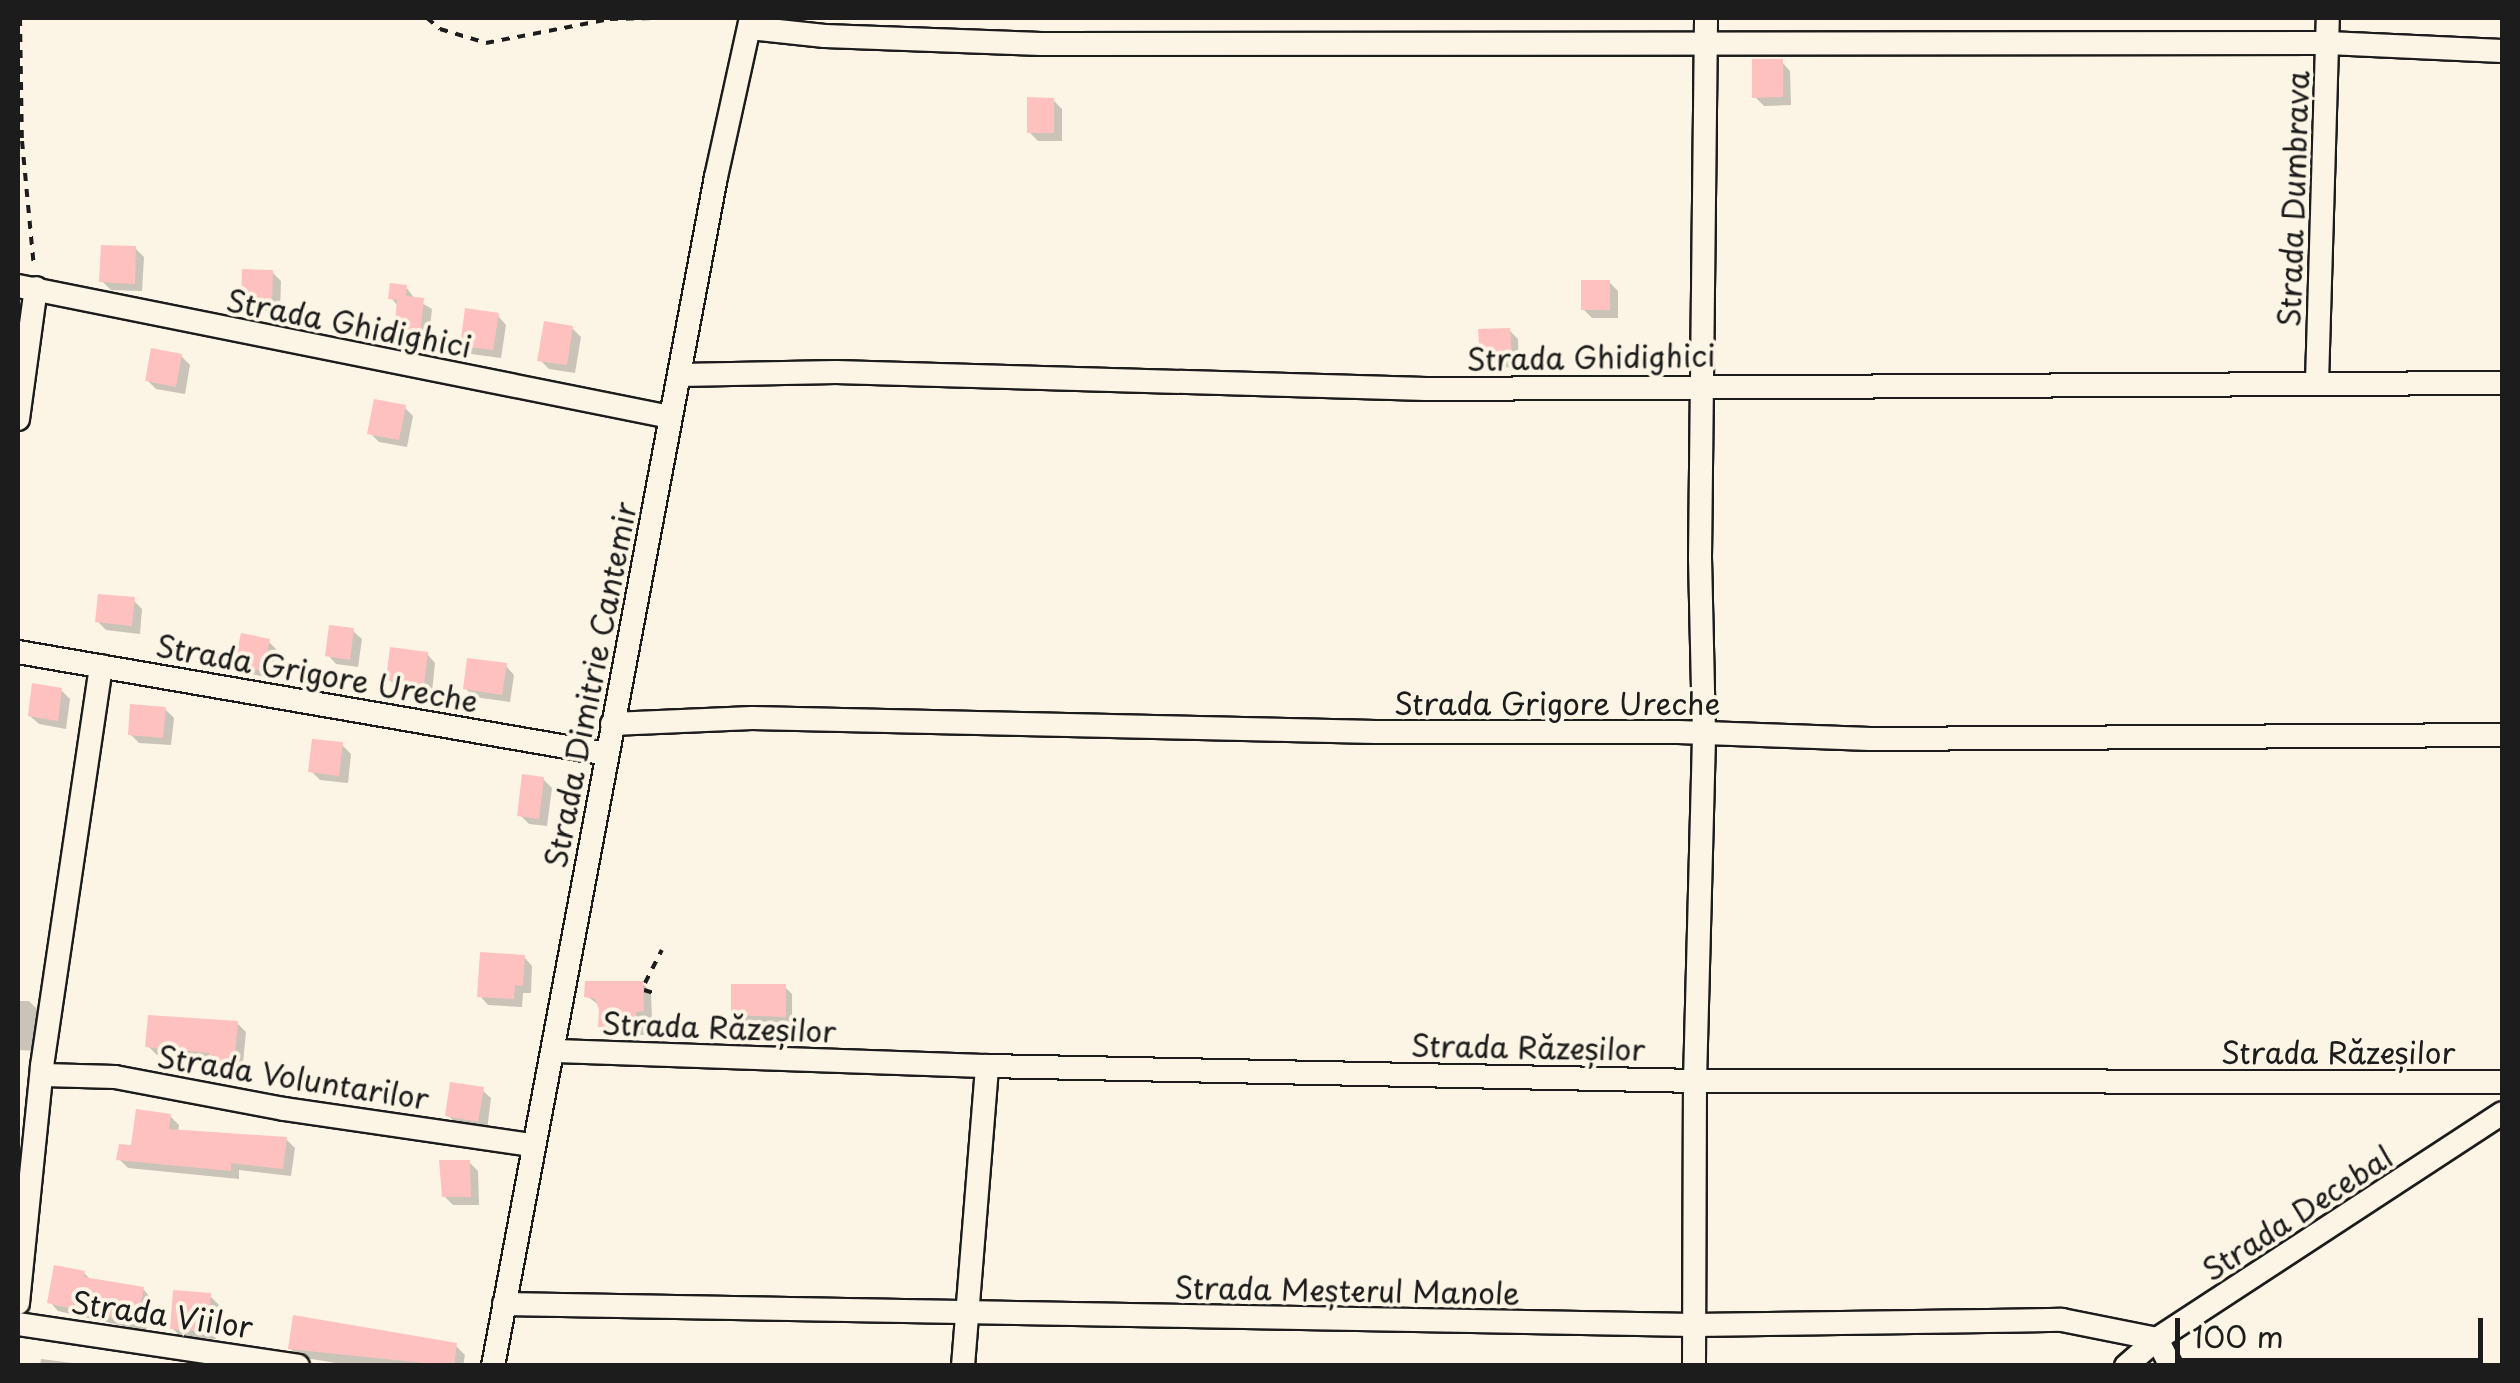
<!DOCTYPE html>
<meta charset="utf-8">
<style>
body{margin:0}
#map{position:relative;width:2520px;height:1383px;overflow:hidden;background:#fcf5e5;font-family:"Playpen Sans",sans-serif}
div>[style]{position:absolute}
.shadow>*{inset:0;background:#0003}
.building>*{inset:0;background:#fec1bf}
.path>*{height:4px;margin-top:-2px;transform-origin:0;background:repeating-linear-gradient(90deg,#1c1c1c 0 8px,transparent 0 16px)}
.roads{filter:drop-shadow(2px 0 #1c1c1c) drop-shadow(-2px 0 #1c1c1c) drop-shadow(0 2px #1c1c1c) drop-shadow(0 -2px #1c1c1c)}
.street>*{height:22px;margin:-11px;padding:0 11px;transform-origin:11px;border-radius:11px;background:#fcf5e5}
span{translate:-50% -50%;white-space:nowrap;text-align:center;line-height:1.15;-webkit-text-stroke:8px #fcf5e5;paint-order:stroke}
.street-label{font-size:30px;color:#1c1c1c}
.frame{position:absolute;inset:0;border:20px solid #1c1c1c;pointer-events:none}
.scale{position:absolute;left:2175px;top:1318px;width:308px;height:45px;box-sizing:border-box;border:5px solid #1c1c1c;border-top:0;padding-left:12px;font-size:30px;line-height:35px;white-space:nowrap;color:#1c1c1c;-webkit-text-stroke:8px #fcf5e5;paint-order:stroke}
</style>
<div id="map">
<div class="shadow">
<div style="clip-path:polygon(1782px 62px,1790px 71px,1791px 105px,1764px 106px,1755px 97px)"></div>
<div style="clip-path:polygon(1053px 100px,1062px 109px,1062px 141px,1038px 141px,1029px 132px)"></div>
<div style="clip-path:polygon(135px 248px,144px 257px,142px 291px,111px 290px,102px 281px)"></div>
<div style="clip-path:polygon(272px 272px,281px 281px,280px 311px,253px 311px,244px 302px)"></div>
<div style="clip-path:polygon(1609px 282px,1618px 291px,1618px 318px,1592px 318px,1583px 309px)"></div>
<div style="clip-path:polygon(406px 287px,415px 299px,432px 309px,427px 353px,405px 351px,396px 342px,399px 307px,391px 298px)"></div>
<div style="clip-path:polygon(498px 316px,506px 325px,501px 358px,471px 354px,462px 345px)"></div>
<div style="clip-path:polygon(572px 328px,581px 337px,575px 373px,549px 369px,540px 360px)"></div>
<div style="clip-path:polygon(1509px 330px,1518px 339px,1519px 367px,1491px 368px,1482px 359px)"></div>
<div style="clip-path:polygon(181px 356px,190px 365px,185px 394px,156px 389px,147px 380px)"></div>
<div style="clip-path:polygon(404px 407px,413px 416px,407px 447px,379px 442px,370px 433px)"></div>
<div style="clip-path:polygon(133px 600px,142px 609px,140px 634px,106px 630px,98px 622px)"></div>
<div style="clip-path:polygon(353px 631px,362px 639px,358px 667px,336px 664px,328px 655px)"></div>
<div style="clip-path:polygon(268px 641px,277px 650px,271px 678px,246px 673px,237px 664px)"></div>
<div style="clip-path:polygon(427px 654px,435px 663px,432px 692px,397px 688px,389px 679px)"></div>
<div style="clip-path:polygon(506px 666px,514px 675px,510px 702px,474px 697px,465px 688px)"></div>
<div style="clip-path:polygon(61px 690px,70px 699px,66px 729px,39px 724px,30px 716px)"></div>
<div style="clip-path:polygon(165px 709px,174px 718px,171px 745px,139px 743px,130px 734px)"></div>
<div style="clip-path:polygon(342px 745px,351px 754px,348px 783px,320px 780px,311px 771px)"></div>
<div style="clip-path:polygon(543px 779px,552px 788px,547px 826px,529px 824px,520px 815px)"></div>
<div style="clip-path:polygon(524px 957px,532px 966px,531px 993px,523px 993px,522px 1007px,488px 1005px,480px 996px)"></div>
<div style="clip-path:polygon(642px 983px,651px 992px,652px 1019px,644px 1020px,644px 1035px,610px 1035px,601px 1026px,600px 1006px,587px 996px)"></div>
<div style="clip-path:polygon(785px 987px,792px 994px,792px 1023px,741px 1021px,734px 1014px)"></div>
<div style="clip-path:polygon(18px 1001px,29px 1001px,38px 1010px,36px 1051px,18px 1050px)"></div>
<div style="clip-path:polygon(237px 1023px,246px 1032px,242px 1073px,220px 1071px,211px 1060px,157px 1055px,148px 1046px)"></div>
<div style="clip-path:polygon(482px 1090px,491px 1098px,487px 1130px,456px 1124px,448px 1115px)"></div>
<div style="clip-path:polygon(170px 1116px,179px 1125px,178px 1132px,286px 1139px,295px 1148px,291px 1176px,239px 1170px,239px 1179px,128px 1168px,119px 1159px)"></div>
<div style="clip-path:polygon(469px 1162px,478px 1171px,479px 1205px,453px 1205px,444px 1196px)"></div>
<div style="clip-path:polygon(84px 1273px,92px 1281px,143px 1289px,151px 1298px,146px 1331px,58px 1311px,50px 1302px)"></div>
<div style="clip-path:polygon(210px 1296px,219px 1305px,216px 1339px,181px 1337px,172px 1328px)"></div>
<div style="clip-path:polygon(456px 1346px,465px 1355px,463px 1366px,355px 1366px,299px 1357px,290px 1348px)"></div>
<div style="clip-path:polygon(41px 1359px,73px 1363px,76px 1366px,40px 1366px)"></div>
</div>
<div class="building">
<div style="clip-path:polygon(1752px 59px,1783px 59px,1783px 97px,1752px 98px)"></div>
<div style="clip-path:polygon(1027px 97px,1054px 98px,1054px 133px,1027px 133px)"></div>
<div style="clip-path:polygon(101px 245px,136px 246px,135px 284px,99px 282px)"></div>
<div style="clip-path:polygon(242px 269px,273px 270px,272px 304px,241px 303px)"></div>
<div style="clip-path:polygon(1581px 280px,1610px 280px,1610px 310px,1581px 310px)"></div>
<div style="clip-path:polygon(390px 283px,407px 285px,406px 296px,424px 298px,419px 345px,393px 343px,397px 300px,388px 299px)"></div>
<div style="clip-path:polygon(465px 308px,499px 313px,493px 350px,460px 346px)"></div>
<div style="clip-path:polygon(544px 321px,573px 326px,567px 365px,537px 361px)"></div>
<div style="clip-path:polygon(1510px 328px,1512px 359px,1480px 360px,1478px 329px)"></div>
<div style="clip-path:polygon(151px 348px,182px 354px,176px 387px,145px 381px)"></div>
<div style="clip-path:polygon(374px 399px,406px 405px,399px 440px,367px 434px)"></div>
<div style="clip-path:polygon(98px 594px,135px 597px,132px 626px,95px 622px)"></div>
<div style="clip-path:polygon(329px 625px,354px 628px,350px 660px,325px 656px)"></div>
<div style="clip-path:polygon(241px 633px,270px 639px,263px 671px,234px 665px)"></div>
<div style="clip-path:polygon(390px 647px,428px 652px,424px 684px,386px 680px)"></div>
<div style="clip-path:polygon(467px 658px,507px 663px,502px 695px,463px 689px)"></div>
<div style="clip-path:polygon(32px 683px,62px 688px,58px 721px,28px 716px)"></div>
<div style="clip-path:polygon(130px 704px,166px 707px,163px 738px,128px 735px)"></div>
<div style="clip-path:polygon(312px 739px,343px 742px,339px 776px,308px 772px)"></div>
<div style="clip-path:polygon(522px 774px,544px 777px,539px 819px,517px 816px)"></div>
<div style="clip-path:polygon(480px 952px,525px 955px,523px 986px,515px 985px,514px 999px,477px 997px)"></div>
<div style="clip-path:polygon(585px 981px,643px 981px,644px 1011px,636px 1012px,637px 1027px,598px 1027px,599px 1010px,595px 999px,584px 997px)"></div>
<div style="clip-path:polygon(731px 984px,786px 984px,786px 1017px,731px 1015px)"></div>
<div style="clip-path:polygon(148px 1015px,238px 1021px,234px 1065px,208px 1063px,209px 1053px,145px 1047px)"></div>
<div style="clip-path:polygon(450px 1082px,484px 1087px,478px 1122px,445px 1116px)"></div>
<div style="clip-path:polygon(136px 1109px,171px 1114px,169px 1129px,287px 1137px,283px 1169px,231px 1163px,231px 1171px,116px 1160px,119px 1144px,131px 1145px)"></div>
<div style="clip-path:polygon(439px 1160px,470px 1160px,471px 1197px,442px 1197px)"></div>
<div style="clip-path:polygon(54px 1265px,85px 1271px,84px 1277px,144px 1287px,138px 1324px,47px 1303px)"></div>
<div style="clip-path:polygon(173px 1290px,211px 1293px,208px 1332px,170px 1329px)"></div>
<div style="clip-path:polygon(293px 1315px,457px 1343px,454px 1366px,288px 1349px)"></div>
</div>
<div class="path">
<div style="left:20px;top:18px;width:123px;rotate:89.1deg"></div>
<div style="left:22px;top:141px;width:127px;rotate:84.6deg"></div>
<div style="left:427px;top:18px;width:17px;rotate:40deg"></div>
<div style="left:440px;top:29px;width:48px;rotate:16.9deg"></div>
<div style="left:486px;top:43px;width:126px;rotate:-11deg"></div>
<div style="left:610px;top:19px;width:45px;rotate:-1.3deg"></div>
<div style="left:645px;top:983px;width:37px;rotate:-63deg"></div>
<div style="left:644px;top:990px;width:14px;rotate:17deg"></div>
</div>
<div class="roads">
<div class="street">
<div style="left:750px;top:28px;width:75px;rotate:6.1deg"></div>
<div style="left:825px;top:36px;width:216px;rotate:2.1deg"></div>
<div style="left:1041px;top:44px;width:1287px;rotate:-0.04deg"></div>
<div style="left:2328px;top:43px;width:174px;rotate:2.6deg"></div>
<div style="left:18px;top:286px;width:665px;rotate:11.36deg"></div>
<div style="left:680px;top:375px;width:156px;rotate:-1.1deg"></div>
<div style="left:836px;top:372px;width:590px;rotate:1.65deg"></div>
<div style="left:1426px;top:389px;width:1076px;rotate:-0.32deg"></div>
<div style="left:2317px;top:382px;width:364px;rotate:-88.3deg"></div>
<div style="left:18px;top:419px;width:132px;rotate:-82.2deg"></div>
<div style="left:18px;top:652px;width:598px;rotate:9.82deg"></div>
<div style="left:612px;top:724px;width:140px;rotate:-2.5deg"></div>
<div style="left:752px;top:718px;width:624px;rotate:1.29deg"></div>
<div style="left:1376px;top:732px;width:302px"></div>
<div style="left:1678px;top:732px;width:192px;rotate:2.1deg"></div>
<div style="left:1870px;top:739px;width:632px;rotate:-0.36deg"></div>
<div style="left:553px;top:1051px;width:434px;rotate:2deg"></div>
<div style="left:987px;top:1066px;width:708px;rotate:1.21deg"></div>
<div style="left:1695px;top:1081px;width:807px;rotate:0.07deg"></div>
<div style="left:44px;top:1075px;width:71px;rotate:1.6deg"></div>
<div style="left:115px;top:1077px;width:172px;rotate:10.7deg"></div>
<div style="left:284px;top:1109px;width:250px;rotate:8.3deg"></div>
<div style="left:18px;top:1303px;width:238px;rotate:-84.2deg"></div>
<div style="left:42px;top:1066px;width:404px;rotate:-81.6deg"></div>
<div style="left:504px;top:1304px;width:1190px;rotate:1.01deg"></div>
<div style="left:1694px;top:1325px;width:368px;rotate:-0.8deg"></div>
<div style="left:2062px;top:1320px;width:97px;rotate:11.3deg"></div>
<div style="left:2157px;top:1339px;width:30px;rotate:63deg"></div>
<div style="left:18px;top:1324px;width:283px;rotate:8.5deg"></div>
<div style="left:493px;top:1366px;width:1210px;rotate:-79.38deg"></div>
<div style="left:716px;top:177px;width:163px;rotate:-77.6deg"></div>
<div style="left:963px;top:1366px;width:301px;rotate:-85.4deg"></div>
<div style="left:1694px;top:1366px;width:285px;rotate:-89.8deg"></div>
<div style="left:1695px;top:1081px;width:347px;rotate:-88.5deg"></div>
<div style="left:1704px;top:734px;width:176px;rotate:-91.3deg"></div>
<div style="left:1700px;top:558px;width:540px;rotate:-89.36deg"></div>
<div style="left:2126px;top:1366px;width:41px;rotate:-41.1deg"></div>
<div style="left:2157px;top:1339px;width:412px;rotate:-33.2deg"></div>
</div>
</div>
<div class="street-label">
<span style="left:2293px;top:199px;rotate:-88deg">Strada Dumbrava</span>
<span style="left:349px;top:323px;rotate:11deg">Strada Ghidighici</span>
<span style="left:1591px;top:357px;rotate:-1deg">Strada Ghidighici</span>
<span style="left:317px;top:673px;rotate:10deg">Strada Grigore Ureche</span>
<span style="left:590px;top:685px;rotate:-79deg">Strada Dimitrie Cantemir</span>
<span style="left:1557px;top:703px">Strada Grigore Ureche</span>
<span style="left:719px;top:1027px;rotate:2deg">Strada Răzeșilor</span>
<span style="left:1528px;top:1047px;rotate:1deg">Strada Răzeșilor</span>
<span style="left:2338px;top:1052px">Strada Răzeșilor</span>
<span style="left:293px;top:1077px;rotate:9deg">Strada Voluntarilor</span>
<span style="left:2297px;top:1213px;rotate:-33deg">Strada Decebal</span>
<span style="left:1347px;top:1290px;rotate:1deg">Strada Meșterul Manole</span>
<span style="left:162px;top:1314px;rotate:8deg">Strada Viilor</span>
</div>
<div class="frame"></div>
<div class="scale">100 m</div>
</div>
